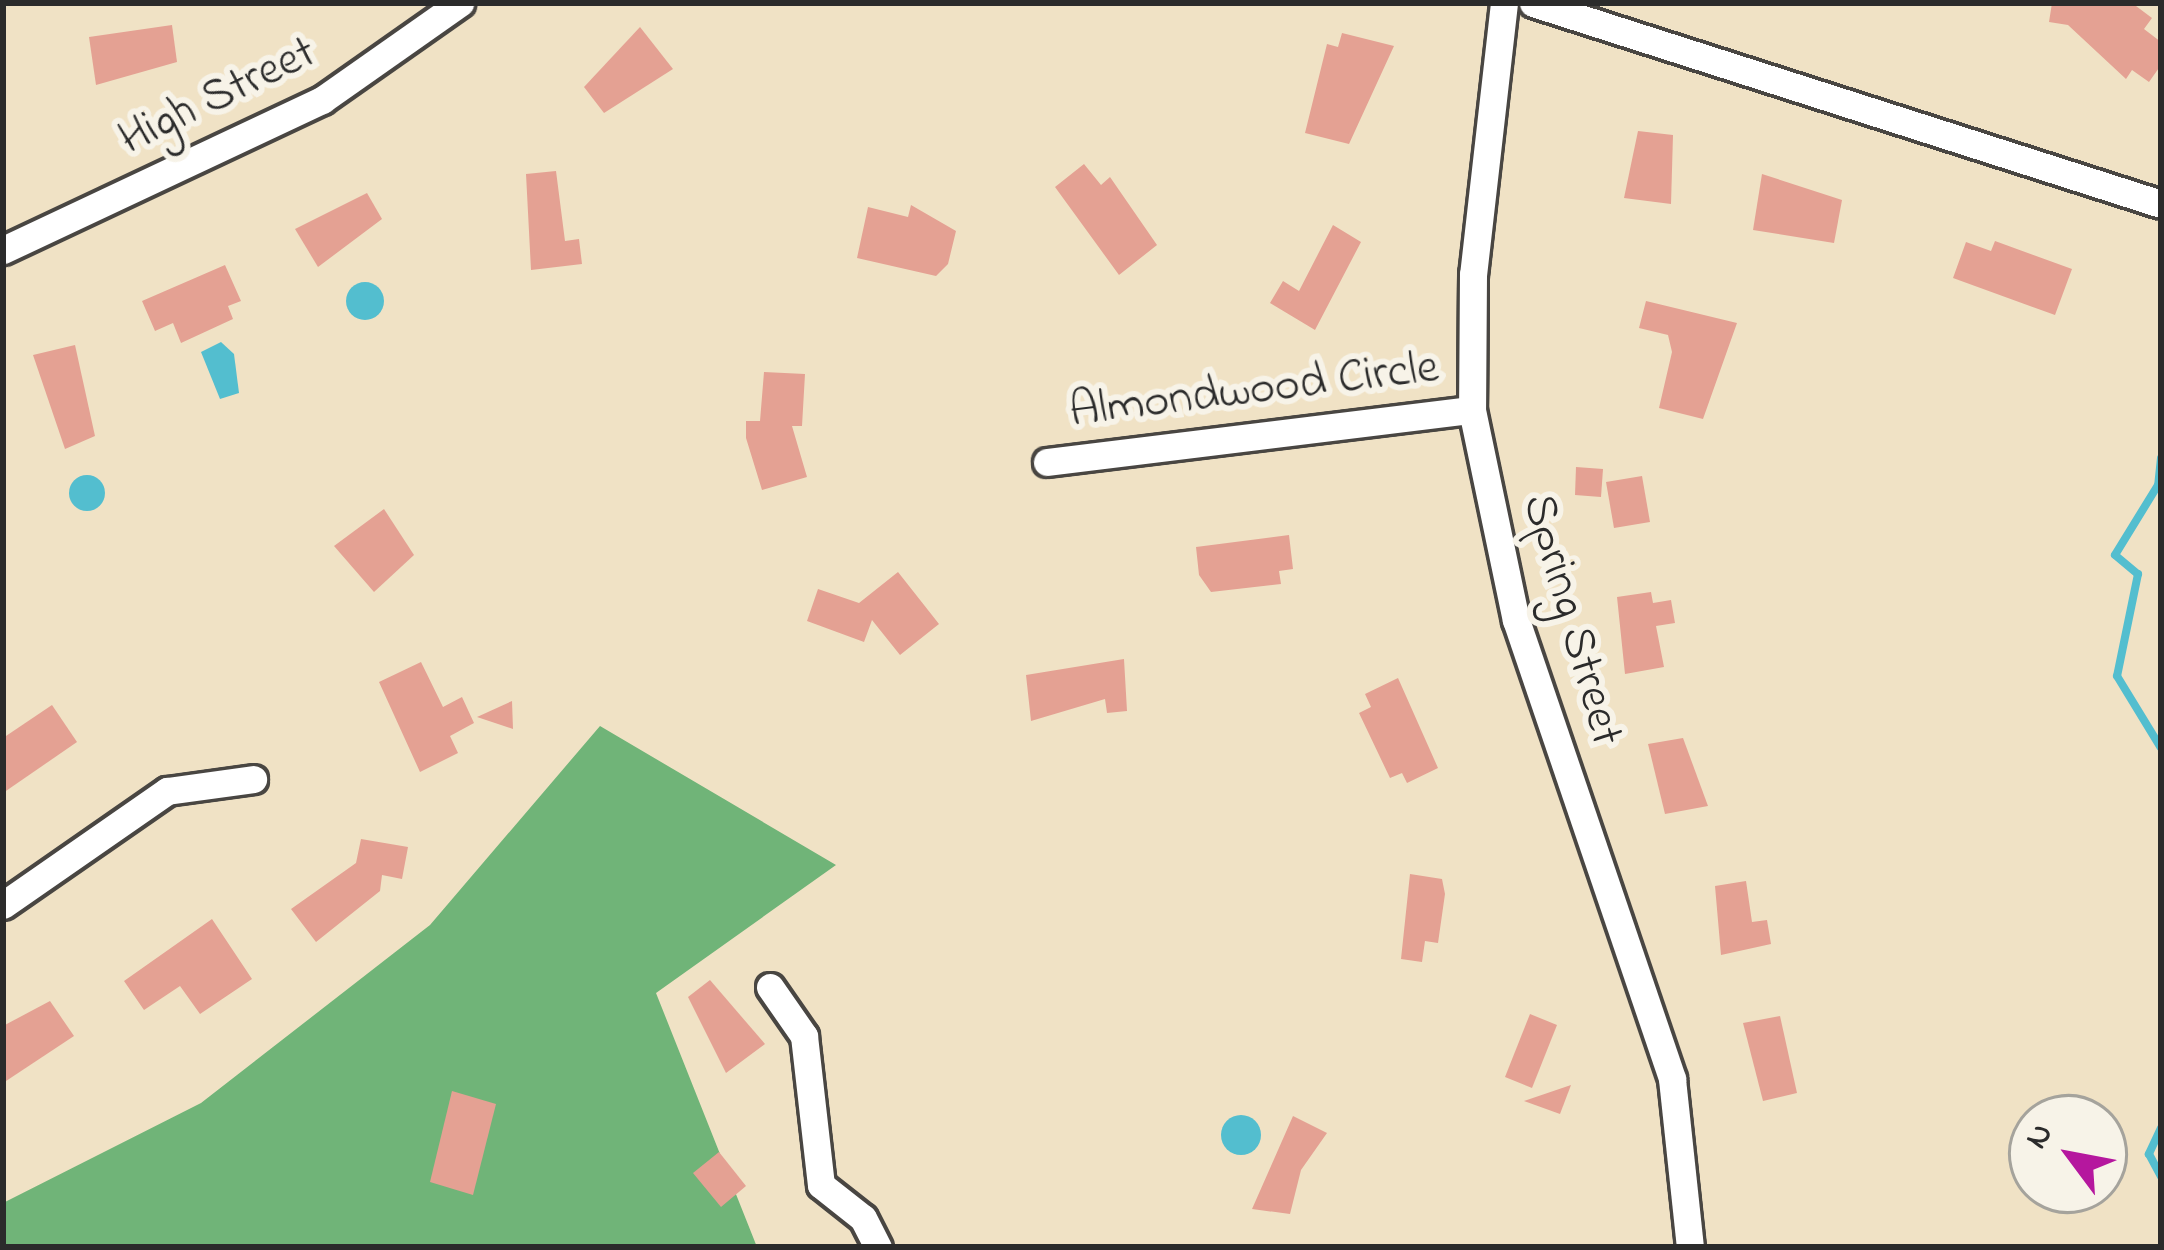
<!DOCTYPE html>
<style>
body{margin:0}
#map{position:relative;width:2164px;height:1250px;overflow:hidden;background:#f0e2c5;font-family:"Indie Flower",sans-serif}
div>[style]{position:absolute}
.forest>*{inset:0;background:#70b478}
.water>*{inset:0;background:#53becf}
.round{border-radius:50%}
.stream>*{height:8px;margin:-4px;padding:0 4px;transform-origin:4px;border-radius:4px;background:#53becf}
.building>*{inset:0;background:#e4a193}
.roads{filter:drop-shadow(3px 0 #494642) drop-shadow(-3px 0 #494642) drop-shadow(0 3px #494642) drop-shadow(0 -3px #494642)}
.minor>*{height:27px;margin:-13.5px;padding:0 13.5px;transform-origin:13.5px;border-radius:13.5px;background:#fff}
span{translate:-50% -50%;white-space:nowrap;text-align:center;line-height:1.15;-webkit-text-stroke:12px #f7f3e8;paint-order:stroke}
.street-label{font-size:48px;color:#2b2b2b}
.frame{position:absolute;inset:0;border:6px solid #2b2b2b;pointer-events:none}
.north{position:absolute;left:2008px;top:1094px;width:120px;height:120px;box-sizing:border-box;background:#f7f3e8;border:3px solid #a5a39c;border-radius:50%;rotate:302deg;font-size:33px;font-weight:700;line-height:48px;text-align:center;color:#2b2b2b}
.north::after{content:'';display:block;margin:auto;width:42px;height:54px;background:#b5179e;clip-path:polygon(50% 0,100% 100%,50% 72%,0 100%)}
</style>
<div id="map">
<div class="forest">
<div style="clip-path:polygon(600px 726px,836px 865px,656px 993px,757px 1247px,3px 1247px,3px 1203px,201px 1103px,430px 925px)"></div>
</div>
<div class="water">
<div class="round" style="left:346px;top:282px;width:38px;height:38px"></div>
<div style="clip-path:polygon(221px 342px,234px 354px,239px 393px,220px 399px,201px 352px)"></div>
<div class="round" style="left:69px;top:475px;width:36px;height:36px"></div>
<div class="round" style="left:1221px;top:1115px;width:40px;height:40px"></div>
</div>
<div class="stream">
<div style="left:2161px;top:458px;width:27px;rotate:96deg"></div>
<div style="left:2158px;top:485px;width:82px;rotate:121.6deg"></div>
<div style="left:2115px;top:555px;width:30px;rotate:40deg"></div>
<div style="left:2138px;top:574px;width:104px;rotate:101.6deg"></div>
<div style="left:2117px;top:676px;width:84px;rotate:58.6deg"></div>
<div style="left:2161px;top:1128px;width:29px;rotate:115deg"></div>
<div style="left:2149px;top:1154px;width:26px;rotate:62deg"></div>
</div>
<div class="building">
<div style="clip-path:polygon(2052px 3px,2132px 3px,2152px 18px,2144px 29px,2161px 42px,2161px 65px,2149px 82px,2132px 70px,2126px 79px,2068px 25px,2049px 22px)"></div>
<div style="clip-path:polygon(172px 25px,177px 62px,96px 85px,89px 37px)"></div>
<div style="clip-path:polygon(640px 27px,673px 69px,604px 113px,584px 87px)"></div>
<div style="clip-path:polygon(1342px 33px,1394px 46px,1349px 144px,1305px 133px,1327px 44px,1338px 47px)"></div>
<div style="clip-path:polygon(1638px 131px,1673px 135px,1671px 204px,1624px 198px)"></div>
<div style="clip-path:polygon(1084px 164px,1101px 185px,1110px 177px,1157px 245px,1119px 275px,1055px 187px)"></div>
<div style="clip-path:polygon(556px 171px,565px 241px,579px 239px,582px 264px,531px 270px,526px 174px)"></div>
<div style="clip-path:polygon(1762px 174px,1842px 200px,1834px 243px,1753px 230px)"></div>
<div style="clip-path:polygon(367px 193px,382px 219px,318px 267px,295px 229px)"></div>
<div style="clip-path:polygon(911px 205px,956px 231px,948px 264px,936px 276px,857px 258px,868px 207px,908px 217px)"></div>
<div style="clip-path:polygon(1333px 225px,1361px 242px,1315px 330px,1270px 303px,1283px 281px,1299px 291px)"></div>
<div style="clip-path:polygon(1995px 241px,2072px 269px,2055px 315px,1953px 278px,1966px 242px,1991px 251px)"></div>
<div style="clip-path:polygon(225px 265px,241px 301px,228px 306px,233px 319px,181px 343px,173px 323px,155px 331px,142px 301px)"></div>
<div style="clip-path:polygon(1646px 301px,1737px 323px,1703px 419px,1659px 408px,1672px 352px,1668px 335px,1639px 328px)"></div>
<div style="clip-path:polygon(75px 345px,95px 436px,65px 449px,33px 355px)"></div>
<div style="clip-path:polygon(764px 372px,805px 374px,802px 426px,792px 426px,807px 477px,762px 490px,746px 438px,746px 421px,760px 421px)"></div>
<div style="clip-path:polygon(1576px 467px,1603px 469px,1601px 497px,1575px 495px)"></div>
<div style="clip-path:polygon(1642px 476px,1650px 522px,1614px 528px,1606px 482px)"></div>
<div style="clip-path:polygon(384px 509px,414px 555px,374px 592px,334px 546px)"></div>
<div style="clip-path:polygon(1289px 535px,1293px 569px,1279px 571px,1281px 584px,1211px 592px,1199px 575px,1196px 547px)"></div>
<div style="clip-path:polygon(898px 572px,939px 624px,900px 655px,872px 620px,864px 642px,807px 621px,818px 589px,859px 603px)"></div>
<div style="clip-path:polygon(1651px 592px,1653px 603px,1671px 600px,1675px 623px,1656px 626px,1664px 667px,1625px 674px,1617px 597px)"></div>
<div style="clip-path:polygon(1124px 659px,1127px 711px,1107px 713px,1105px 699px,1031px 721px,1026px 675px)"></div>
<div style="clip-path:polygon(421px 662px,443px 707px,462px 697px,474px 723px,450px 736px,458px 753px,420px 772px,379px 682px)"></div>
<div style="clip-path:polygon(1398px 678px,1438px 768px,1407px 783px,1402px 773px,1390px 778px,1359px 713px,1371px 707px,1365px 694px)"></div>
<div style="clip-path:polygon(512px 701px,513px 729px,477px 717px)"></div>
<div style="clip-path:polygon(52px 705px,77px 742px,3px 793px,3px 738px)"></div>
<div style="clip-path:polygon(1683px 738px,1708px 806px,1665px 814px,1648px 744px)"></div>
<div style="clip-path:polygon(361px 839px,408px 847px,402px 879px,382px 875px,380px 891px,316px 942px,291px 909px,356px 863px)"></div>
<div style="clip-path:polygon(1410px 874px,1442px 879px,1445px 894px,1438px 943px,1425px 941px,1422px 962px,1401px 959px)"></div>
<div style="clip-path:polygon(1746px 881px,1752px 922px,1767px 920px,1771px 944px,1721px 955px,1715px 886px)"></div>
<div style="clip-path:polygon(212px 919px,252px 979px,200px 1014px,180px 986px,144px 1010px,124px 981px)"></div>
<div style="clip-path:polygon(710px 980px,765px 1044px,726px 1073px,688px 997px)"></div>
<div style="clip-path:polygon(50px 1001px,74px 1036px,3px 1083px,3px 1026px)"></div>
<div style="clip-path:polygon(1530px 1014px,1557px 1025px,1532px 1088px,1505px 1077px)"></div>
<div style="clip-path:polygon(1780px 1016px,1797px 1093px,1763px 1101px,1743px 1023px)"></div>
<div style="clip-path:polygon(1571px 1085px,1560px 1114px,1524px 1101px)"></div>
<div style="clip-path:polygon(452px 1091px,496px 1104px,473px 1195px,430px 1182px)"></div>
<div style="clip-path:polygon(1293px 1116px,1327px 1133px,1301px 1170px,1290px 1214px,1252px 1209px)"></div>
<div style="clip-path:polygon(719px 1152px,746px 1186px,721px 1207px,693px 1173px)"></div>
</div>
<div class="roads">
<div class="minor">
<div style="left:1504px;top:3px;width:273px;rotate:96.5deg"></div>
<div style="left:1473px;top:274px;width:136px;rotate:90.4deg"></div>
<div style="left:1472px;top:410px;width:215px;rotate:78.2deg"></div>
<div style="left:1516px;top:620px;width:485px;rotate:71.2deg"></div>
<div style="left:1672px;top:1079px;width:169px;rotate:83.9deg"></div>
<div style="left:1533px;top:3px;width:659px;rotate:17.75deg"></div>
<div style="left:3px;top:250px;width:353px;rotate:-25.2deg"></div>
<div style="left:322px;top:100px;width:169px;rotate:-35.1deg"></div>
<div style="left:1047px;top:462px;width:428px;rotate:-7deg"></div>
<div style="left:3px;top:905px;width:200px;rotate:-34.8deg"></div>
<div style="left:167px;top:791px;width:87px;rotate:-7.9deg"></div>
<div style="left:770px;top:987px;width:60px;rotate:55.2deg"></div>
<div style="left:804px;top:1036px;width:150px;rotate:83.5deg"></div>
<div style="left:821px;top:1185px;width:53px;rotate:38.2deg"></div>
<div style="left:863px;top:1218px;width:33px;rotate:63deg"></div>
</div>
</div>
<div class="street-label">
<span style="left:218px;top:97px;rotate:-26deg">High Street</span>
<span style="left:1254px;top:391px;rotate:-7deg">Almondwood Circle</span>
<span style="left:1571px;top:620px;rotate:74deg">Spring Street</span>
</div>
<div class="frame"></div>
<div class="north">N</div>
</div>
